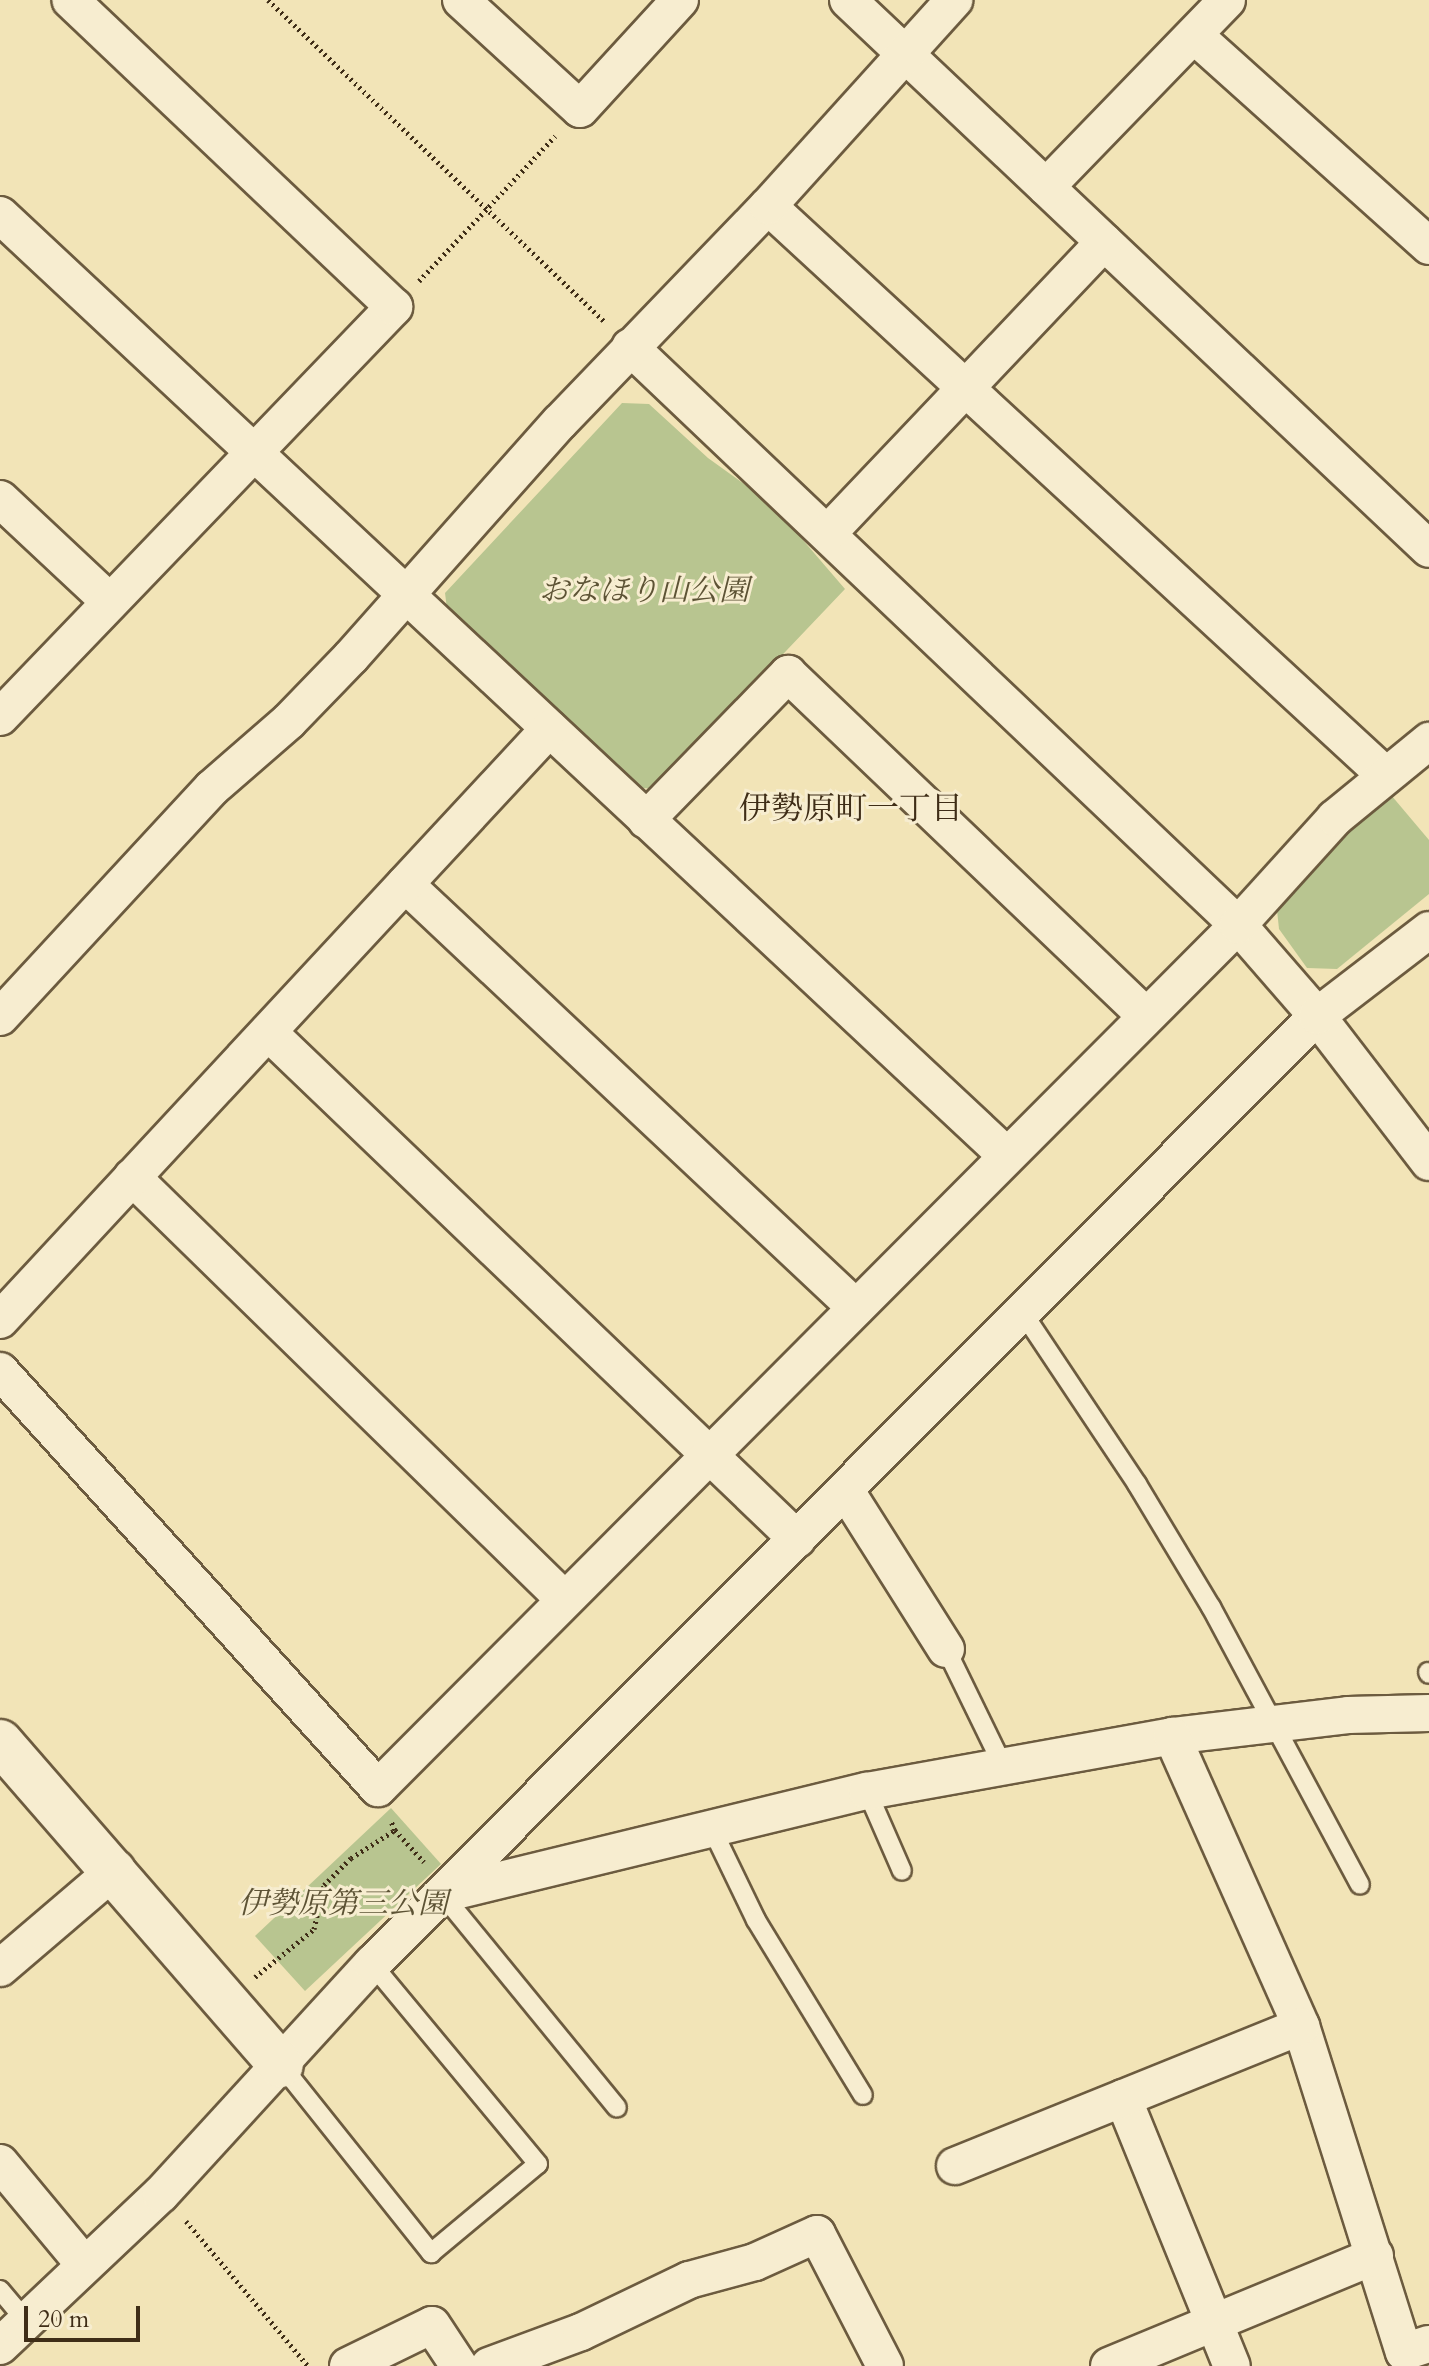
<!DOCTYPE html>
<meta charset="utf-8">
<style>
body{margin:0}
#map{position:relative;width:1429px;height:2366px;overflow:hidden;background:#f2e4b7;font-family:Cardo,"Noto Serif JP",serif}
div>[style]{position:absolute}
.green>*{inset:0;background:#b8c590}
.path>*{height:5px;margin-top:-2.5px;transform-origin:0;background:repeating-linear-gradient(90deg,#3f2d17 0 2px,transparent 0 6px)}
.roads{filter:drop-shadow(2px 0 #6c5b3f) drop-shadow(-2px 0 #6c5b3f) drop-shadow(0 2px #6c5b3f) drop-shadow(0 -2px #6c5b3f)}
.service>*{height:18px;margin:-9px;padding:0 9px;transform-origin:9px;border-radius:9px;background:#f7edd0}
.minor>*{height:36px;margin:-18px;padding:0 18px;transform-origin:18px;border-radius:18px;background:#f7edd0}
.tertiary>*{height:44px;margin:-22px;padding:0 22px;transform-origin:22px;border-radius:22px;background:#f7edd0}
span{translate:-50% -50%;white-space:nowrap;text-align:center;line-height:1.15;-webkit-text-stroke:6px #f7edd0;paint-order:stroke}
.park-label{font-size:30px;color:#5d5335;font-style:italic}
.neighbourhood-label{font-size:32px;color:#3f2d17}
.scale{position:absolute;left:24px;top:2306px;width:116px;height:36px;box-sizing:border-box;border:4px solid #3f2d17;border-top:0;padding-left:10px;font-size:24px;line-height:28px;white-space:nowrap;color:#3f2d17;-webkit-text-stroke:6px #f7edd0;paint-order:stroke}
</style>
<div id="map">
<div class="green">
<div style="clip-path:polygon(622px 403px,649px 404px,708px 458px,772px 504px,845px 589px,655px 789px,643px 788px,447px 609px,445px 593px)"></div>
<div style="clip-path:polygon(1391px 795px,1429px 840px,1429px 894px,1337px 969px,1307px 968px,1279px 929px,1277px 910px,1345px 832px)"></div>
<div style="clip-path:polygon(391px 1808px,441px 1864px,305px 1991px,255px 1936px)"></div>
</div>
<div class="path">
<div style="left:268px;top:0;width:465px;rotate:43.7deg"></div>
<div style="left:419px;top:281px;width:199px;rotate:-46.8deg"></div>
<div style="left:395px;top:1830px;width:43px;rotate:47.8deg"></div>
<div style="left:255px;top:1977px;width:76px;rotate:-39.1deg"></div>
<div style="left:314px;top:1929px;width:45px;rotate:-77.2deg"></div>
<div style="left:324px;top:1885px;width:38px;rotate:-45deg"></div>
<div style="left:351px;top:1858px;width:52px;rotate:-32.5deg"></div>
<div style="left:395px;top:1830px;width:10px;rotate:-114deg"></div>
<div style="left:186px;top:2221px;width:189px;rotate:49.9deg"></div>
</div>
<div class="roads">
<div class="service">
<div style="left:1023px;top:1313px;width:206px;rotate:56.3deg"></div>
<div style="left:1137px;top:1484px;width:144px;rotate:59deg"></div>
<div style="left:1211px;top:1607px;width:315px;rotate:61.8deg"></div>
<div style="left:946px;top:1649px;width:128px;rotate:64deg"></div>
<div style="left:1428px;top:1672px;width:2px;rotate:63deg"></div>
<div style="left:867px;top:1791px;width:87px;rotate:66.4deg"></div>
<div style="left:712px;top:1829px;width:101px;rotate:64.2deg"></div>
<div style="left:756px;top:1920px;width:205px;rotate:58.6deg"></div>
<div style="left:442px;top:1894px;width:276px;rotate:50.7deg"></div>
<div style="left:281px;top:2065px;width:241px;rotate:51.4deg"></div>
<div style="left:431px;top:2253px;width:139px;rotate:-39.8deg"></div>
<div style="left:538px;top:2164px;width:260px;rotate:-129.7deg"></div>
<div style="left:0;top:2290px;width:40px;rotate:50deg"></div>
</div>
<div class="minor">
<div style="left:461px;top:0;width:161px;rotate:42.5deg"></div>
<div style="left:580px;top:109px;width:148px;rotate:-47.5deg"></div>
<div style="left:848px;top:0;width:799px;rotate:43.38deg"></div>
<div style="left:1194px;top:35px;width:316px;rotate:41.9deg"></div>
<div style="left:1046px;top:187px;width:260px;rotate:-45.9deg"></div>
<div style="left:768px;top:206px;width:839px;rotate:42.68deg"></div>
<div style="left:0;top:215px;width:1378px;rotate:43.06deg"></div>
<div style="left:630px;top:347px;width:839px;rotate:43.55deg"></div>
<div style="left:1238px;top:925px;width:121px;rotate:49deg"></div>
<div style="left:1317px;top:1016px;width:184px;rotate:52.5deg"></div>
<div style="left:0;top:499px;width:149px;rotate:43.1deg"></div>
<div style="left:828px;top:533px;width:401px;rotate:-46.5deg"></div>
<div style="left:0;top:717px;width:569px;rotate:-46.14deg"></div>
<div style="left:394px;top:307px;width:446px;rotate:-136.5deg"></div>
<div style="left:646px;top:820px;width:204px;rotate:-45.8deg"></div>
<div style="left:788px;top:674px;width:495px;rotate:43.7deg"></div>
<div style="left:405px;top:884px;width:619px;rotate:43.23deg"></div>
<div style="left:0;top:1017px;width:312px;rotate:-47.2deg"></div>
<div style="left:212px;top:788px;width:102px;rotate:-41deg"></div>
<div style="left:289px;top:721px;width:89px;rotate:-45.9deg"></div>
<div style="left:351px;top:657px;width:314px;rotate:-48.4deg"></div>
<div style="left:560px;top:422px;width:300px;rotate:-46.1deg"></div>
<div style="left:768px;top:206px;width:278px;rotate:-47.9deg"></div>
<div style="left:268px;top:1032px;width:733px;rotate:43.78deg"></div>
<div style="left:132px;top:1177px;width:605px;rotate:44.33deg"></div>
<div style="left:0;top:1320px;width:807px;rotate:-47.11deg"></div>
<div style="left:0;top:1371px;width:563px;rotate:47.81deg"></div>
<div style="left:378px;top:1788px;width:1218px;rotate:-45.1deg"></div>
<div style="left:1238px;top:925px;width:144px;rotate:-47.8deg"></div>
<div style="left:1335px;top:818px;width:122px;rotate:-39.3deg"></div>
<div style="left:846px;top:1491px;width:187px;rotate:57.7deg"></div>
<div style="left:1172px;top:1736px;width:177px;rotate:-6.8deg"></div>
<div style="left:1348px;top:1715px;width:81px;rotate:-1.4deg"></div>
<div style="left:443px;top:1894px;width:436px;rotate:-13.7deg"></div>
<div style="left:867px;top:1791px;width:310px;rotate:-10.2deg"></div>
<div style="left:1172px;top:1736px;width:317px;rotate:66deg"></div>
<div style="left:1301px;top:2026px;width:342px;rotate:72.5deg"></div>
<div style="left:1404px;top:2352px;width:26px;rotate:-18deg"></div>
<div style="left:0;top:1968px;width:153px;rotate:-40.5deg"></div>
<div style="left:1123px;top:2098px;width:289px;rotate:67.9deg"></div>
<div style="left:0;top:2163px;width:131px;rotate:50.3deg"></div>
<div style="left:955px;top:2166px;width:373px;rotate:-22deg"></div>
<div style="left:0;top:2346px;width:221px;rotate:-43.4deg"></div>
<div style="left:161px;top:2194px;width:312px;rotate:-47.5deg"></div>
<div style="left:372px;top:1964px;width:1339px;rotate:-45.09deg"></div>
<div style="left:1317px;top:1016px;width:141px;rotate:-37.5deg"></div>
<div style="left:348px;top:2366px;width:93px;rotate:-26deg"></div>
<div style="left:432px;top:2325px;width:49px;rotate:56.6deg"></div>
<div style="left:489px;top:2366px;width:98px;rotate:-20.3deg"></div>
<div style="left:581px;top:2332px;width:120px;rotate:-25.7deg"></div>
<div style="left:689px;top:2280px;width:68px;rotate:-15.3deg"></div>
<div style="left:755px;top:2262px;width:68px;rotate:-24.3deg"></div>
<div style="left:817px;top:2234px;width:148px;rotate:62.7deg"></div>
<div style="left:1109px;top:2366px;width:288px;rotate:-22.5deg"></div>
</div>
<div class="tertiary">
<div style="left:0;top:1742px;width:428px;rotate:49deg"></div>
</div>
</div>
<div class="park-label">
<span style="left:644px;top:591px">おなほり山公園</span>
<span style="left:343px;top:1904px">伊勢原第三公園</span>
</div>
<div class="neighbourhood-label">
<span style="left:851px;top:809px">伊勢原町一丁目</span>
</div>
<div class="scale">20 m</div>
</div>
